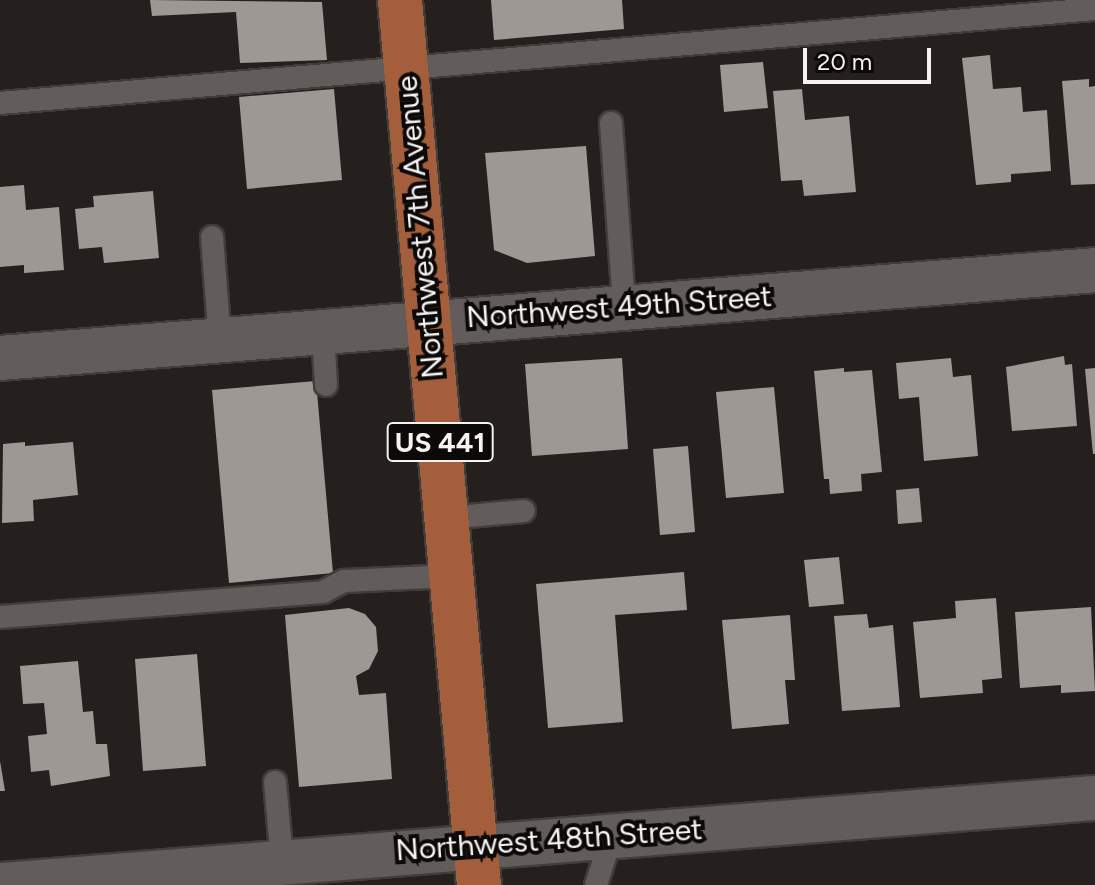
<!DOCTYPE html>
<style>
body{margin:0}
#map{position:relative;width:1095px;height:885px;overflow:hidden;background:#25201e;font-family:Figtree,sans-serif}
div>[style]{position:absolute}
.building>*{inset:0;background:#9e9895}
.roads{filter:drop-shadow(2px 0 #413d3b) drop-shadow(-2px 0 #413d3b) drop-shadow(0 2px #413d3b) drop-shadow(0 -2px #413d3b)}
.lane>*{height:22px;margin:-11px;padding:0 11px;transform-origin:11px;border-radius:11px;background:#625c5a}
.street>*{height:44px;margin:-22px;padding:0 22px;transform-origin:22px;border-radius:22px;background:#625c5a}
.primary>*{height:44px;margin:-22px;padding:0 22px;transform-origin:22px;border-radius:22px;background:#a55e3c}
span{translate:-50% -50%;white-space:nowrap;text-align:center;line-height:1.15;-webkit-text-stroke:8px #0c0a09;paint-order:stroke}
.shield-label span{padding:2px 6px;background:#0c0a09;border:2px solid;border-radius:6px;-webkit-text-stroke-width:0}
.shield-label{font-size:28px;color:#f6f2f1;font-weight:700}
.street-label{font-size:30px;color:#f6f2f1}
.scale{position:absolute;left:803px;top:48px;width:128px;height:36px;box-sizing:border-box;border:4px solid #f6f2f1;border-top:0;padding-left:10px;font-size:24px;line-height:28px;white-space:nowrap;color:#f6f2f1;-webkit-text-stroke:6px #0c0a09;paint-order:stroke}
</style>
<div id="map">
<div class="building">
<div style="clip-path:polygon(150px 0,322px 2px,327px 60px,240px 63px,236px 12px,152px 16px)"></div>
<div style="clip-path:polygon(491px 0,622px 0,624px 29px,494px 40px)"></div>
<div style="clip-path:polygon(990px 55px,993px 89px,1021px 87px,1023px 112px,1047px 110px,1051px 171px,1011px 174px,1011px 182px,976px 185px,962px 58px)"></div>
<div style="clip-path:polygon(763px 62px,768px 108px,724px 112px,720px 65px)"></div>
<div style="clip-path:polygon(1089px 79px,1089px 87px,1095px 86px,1095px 184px,1071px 185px,1062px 81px)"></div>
<div style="clip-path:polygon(334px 89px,342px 180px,247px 189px,239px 97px)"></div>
<div style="clip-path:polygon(802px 89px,805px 120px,849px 116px,856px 192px,804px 196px,802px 180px,781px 181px,773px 91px)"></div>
<div style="clip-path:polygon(586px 146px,595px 256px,527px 263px,494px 250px,485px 153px)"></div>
<div style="clip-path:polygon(24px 185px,26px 210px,59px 207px,64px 270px,24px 273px,24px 265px,0 267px,0 187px)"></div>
<div style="clip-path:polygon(153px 191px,159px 258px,104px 263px,102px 247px,79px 249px,75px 209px,94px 207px,93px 196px)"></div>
<div style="clip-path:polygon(1064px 356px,1065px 365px,1072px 364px,1077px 426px,1012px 431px,1006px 367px)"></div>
<div style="clip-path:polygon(622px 358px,628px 449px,532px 456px,525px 364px)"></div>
<div style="clip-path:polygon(951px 358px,953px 377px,971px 375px,978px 456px,924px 461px,919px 397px,899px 399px,896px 363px)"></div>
<div style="clip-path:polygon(844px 368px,844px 372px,872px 370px,882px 472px,861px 474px,862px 491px,830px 494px,829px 479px,824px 479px,814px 371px)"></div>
<div style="clip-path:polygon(1095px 368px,1095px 454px,1093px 454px,1085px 369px)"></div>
<div style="clip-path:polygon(316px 381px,333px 573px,229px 583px,212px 390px)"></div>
<div style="clip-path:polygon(774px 387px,784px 493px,726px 498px,716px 392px)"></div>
<div style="clip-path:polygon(25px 442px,25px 446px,73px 442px,78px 495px,33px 500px,34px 521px,2px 523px,3px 444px)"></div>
<div style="clip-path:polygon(688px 446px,695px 532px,660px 535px,653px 449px)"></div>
<div style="clip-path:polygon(919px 488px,922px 522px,898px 524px,896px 490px)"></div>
<div style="clip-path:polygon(839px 557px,844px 604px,809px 607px,804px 560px)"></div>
<div style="clip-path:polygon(684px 572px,687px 610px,615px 615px,623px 722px,548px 728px,536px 584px)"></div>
<div style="clip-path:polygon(996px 598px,1002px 678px,982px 680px,983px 693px,920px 698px,913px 622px,956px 618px,955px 601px)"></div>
<div style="clip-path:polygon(1091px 607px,1095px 691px,1061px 693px,1061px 685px,1020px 688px,1015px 612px)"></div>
<div style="clip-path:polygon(349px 608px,365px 614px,376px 627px,378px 651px,369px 669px,356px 676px,359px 695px,386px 693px,392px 779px,299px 787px,285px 615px)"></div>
<div style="clip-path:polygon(867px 614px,869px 628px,893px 625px,900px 707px,842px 711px,834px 616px)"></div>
<div style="clip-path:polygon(790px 615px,795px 680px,785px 680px,789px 724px,732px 729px,722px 620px)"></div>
<div style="clip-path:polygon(197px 654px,206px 766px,143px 771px,135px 659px)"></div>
<div style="clip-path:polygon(78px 661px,83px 712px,93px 711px,96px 744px,107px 744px,110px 776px,51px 786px,49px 770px,31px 772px,28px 736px,47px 734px,44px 703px,23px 704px,20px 666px)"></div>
<div style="clip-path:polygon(0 761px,5px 791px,0 791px)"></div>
</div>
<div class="roads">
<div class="lane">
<div style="left:0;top:103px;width:1099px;rotate:-4.91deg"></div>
<div style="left:611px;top:123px;width:183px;rotate:85.9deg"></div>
<div style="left:212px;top:237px;width:104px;rotate:85.6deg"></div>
<div style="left:323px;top:331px;width:54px;rotate:86.8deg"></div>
<div style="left:447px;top:518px;width:77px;rotate:-5.2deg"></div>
<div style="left:0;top:617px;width:324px;rotate:-4.4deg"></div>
<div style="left:323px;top:592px;width:24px;rotate:-28deg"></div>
<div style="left:344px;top:581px;width:108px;rotate:-2.7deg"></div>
<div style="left:275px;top:782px;width:78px;rotate:84.9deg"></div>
<div style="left:596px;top:885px;width:52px;rotate:-72.3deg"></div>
</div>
<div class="street">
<div style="left:0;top:358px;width:1099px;rotate:-4.59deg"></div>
<div style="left:3px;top:885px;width:1095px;rotate:-4.56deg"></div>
</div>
<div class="primary">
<div style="left:400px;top:0;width:889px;rotate:84.9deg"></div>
</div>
</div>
<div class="shield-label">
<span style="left:440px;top:442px">US 441</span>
</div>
<div class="street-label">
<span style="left:420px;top:227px;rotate:-95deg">Northwest 7th Avenue</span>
<span style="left:619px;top:307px;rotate:-4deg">Northwest 49th Street</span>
<span style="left:549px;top:840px;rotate:-4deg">Northwest 48th Street</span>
</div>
<div class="scale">20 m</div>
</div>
